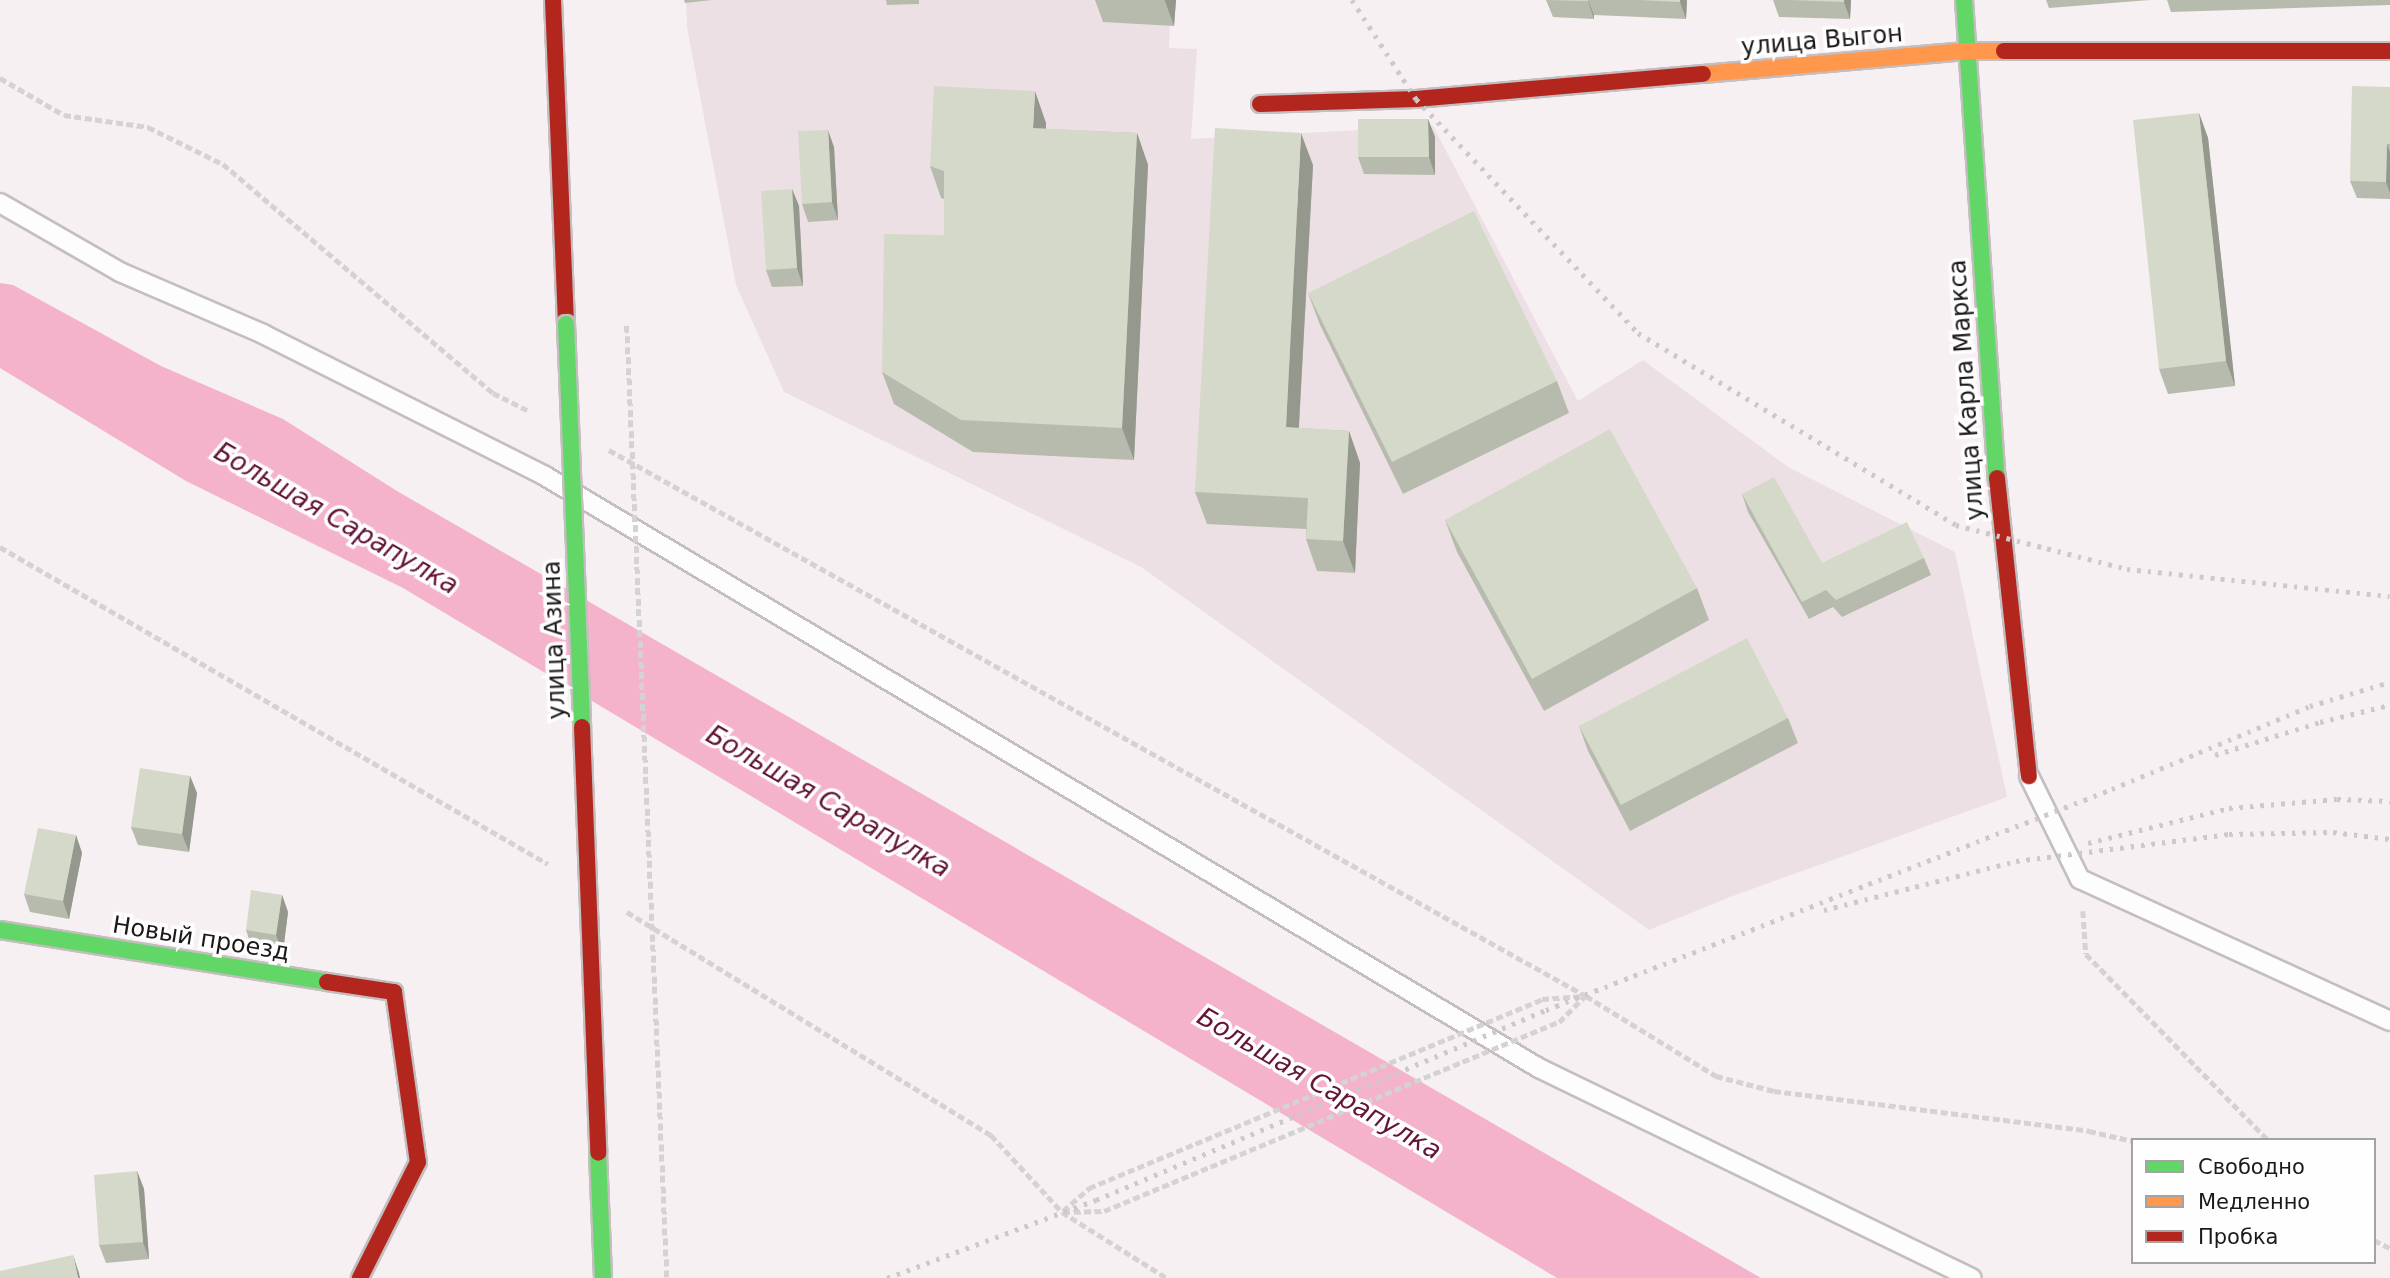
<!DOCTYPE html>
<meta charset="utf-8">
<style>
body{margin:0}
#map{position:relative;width:2390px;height:1278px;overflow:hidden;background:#f7f0f2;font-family:"DejaVu Sans",sans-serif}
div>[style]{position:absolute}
.built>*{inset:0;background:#ede0e4}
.water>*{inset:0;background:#f5b3cb}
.path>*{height:4.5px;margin-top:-2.25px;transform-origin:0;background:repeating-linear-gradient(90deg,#d4d2d3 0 7px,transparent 0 10.5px)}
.roads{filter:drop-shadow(2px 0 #c4bec0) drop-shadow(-2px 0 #c4bec0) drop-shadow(0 2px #c4bec0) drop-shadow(0 -2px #c4bec0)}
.lane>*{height:18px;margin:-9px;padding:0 9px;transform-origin:9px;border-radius:9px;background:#fefdfd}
.fast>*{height:16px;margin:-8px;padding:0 8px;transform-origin:8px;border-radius:8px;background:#63d668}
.slow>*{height:16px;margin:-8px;padding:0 8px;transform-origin:8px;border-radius:8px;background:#ff974d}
.jam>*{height:16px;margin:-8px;padding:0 8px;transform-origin:8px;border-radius:8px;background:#b3261e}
.rail>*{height:5px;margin-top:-2.5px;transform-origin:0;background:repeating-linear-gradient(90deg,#cbc9c9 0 3.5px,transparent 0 10.5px)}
.path-bridge>*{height:4.5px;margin-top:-2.25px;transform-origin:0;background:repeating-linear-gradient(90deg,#d4d2d3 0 7px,transparent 0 10.5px)}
.bridges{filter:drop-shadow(2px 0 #c4bec0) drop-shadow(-2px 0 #c4bec0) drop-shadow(0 2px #c4bec0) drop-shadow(0 -2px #c4bec0)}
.fast-bridge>*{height:16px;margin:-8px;padding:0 8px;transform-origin:8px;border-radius:8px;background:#63d668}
.jam-bridge>*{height:16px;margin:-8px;padding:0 8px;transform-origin:8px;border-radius:8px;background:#b3261e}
.wall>*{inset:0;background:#b7bbad}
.shaded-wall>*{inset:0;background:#95988d}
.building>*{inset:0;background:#d5d9c9}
span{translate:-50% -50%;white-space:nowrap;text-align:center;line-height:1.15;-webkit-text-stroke:7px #fefefe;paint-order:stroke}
.street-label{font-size:24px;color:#1c1819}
.water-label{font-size:26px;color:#631439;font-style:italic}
.legend{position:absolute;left:2131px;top:1138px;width:245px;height:126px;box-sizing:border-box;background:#fefefe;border:2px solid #a4a2a2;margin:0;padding:9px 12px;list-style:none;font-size:21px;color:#1c1819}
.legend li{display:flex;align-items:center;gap:14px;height:35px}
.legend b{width:35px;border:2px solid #a4a2a2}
</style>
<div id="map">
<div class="built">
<div style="clip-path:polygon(686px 0,1171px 0,1169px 48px,1197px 49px,1191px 139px,1433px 126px,1578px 401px,1643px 360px,1788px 467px,1955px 552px,2007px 797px,1730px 897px,1649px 930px,1141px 567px,784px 392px,736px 285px,687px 28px)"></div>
</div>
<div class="water">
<div style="clip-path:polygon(0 283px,13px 285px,161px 366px,283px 419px,397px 491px,1761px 1278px,1557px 1278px,403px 588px,186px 481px,0 368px)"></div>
</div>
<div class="path">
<div style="left:0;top:78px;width:74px;rotate:30deg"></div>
<div style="left:64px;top:115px;width:85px;rotate:8.1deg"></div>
<div style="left:148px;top:127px;width:84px;rotate:26.3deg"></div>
<div style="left:223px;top:164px;width:354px;rotate:40.3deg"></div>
<div style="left:493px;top:393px;width:40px;rotate:26.6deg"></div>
<div style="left:609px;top:450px;width:1119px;rotate:29.2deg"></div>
<div style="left:1586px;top:996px;width:153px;rotate:31.6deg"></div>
<div style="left:1716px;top:1076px;width:60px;rotate:14.5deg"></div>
<div style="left:1774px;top:1091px;width:318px;rotate:7.2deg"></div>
<div style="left:2089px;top:1131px;width:45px;rotate:12.8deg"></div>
<div style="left:0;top:547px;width:633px;rotate:30.05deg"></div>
<div style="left:2083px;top:911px;width:43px;rotate:86deg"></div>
<div style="left:2086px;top:954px;width:260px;rotate:45.6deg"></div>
<div style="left:627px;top:912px;width:427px;rotate:31.5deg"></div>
<div style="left:991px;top:1135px;width:105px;rotate:47.3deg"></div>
<div style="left:1062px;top:1212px;width:124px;rotate:32.2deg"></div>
<div style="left:1542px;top:999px;width:43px;rotate:-4deg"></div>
<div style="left:1559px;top:1022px;width:37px;rotate:-45deg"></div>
<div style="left:1063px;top:1211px;width:35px;rotate:-41deg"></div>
<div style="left:1063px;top:1212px;width:41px;rotate:-1.4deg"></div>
<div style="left:2374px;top:1240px;width:18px;rotate:27deg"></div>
</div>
<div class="roads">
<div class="lane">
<div style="left:0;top:203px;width:138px;rotate:29.9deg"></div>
<div style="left:120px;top:272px;width:156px;rotate:23.4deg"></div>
<div style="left:263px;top:334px;width:316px;rotate:26.7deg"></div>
<div style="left:545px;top:476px;width:1157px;rotate:30.78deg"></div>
<div style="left:1539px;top:1068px;width:481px;rotate:25.9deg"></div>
<div style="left:2029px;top:776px;width:115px;rotate:63.7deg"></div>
<div style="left:2080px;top:879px;width:341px;rotate:24.6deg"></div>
</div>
<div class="fast">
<div style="left:1964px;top:0;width:479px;rotate:86.1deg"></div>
<div style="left:0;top:930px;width:331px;rotate:9deg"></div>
</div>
<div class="slow">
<div style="left:1703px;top:74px;width:264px;rotate:-5deg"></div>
<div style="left:1966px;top:51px;width:38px"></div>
</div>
<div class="jam">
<div style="left:553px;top:0;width:324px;rotate:87.7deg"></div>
<div style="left:2004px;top:51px;width:386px"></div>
<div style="left:1260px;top:104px;width:156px;rotate:-1.8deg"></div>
<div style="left:1416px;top:99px;width:288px;rotate:-5deg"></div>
<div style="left:1997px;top:478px;width:300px;rotate:83.9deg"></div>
<div style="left:327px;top:982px;width:68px;rotate:8.5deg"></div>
<div style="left:394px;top:992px;width:172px;rotate:82deg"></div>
<div style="left:418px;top:1162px;width:130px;rotate:116.6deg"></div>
</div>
</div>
<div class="rail">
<div style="left:1352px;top:0;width:118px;rotate:57.1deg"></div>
<div style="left:1416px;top:99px;width:323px;rotate:46.5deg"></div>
<div style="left:1638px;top:333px;width:371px;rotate:31.1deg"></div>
<div style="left:1956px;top:525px;width:177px;rotate:14.4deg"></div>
<div style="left:2127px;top:569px;width:264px;rotate:5.9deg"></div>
<div style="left:2215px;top:755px;width:110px;rotate:-17.4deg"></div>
<div style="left:2320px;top:722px;width:72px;rotate:-13.7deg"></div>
<div style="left:2088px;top:843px;width:145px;rotate:-13.9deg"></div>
<div style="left:2229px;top:808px;width:108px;rotate:-4.8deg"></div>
<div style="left:2337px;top:799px;width:53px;rotate:2.2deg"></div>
<div style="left:1824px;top:910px;width:198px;rotate:-14.3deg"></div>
<div style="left:2016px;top:861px;width:215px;rotate:-7.2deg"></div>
<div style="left:2229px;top:834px;width:104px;rotate:-1.1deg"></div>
<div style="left:2333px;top:832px;width:57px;rotate:7deg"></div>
<div style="left:887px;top:1278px;width:223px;rotate:-20.5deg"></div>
<div style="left:1096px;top:1200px;width:488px;rotate:-22.9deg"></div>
<div style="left:1546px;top:1010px;width:608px;rotate:-21.33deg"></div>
<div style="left:2112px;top:789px;width:215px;rotate:-22.7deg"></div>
<div style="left:2310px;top:706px;width:84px;rotate:-16.7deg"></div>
</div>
<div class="path-bridge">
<div style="left:627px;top:326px;width:953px;rotate:87.59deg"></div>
<div style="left:1089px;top:1188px;width:491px;rotate:-22.6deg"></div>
<div style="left:1104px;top:1211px;width:493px;rotate:-22.6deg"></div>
</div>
<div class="bridges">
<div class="fast-bridge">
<div style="left:566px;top:324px;width:403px;rotate:87.7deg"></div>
<div style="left:598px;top:1153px;width:125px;rotate:87.7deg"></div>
</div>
<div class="jam-bridge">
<div style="left:582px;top:727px;width:426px;rotate:87.8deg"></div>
</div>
</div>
<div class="wall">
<div style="clip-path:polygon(684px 0,712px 0,685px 3px)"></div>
<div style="clip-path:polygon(886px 0,919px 0,919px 4px,887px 5px)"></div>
<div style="clip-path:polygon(1095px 0,1176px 0,1174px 26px,1103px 22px)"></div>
<div style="clip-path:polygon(1546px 0,1687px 0,1686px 19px,1594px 15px,1594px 19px,1553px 17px)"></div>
<div style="clip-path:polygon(1773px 0,1851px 0,1850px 19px,1779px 17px)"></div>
<div style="clip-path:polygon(2046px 0,2150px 0,2049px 8px)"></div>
<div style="clip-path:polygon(2167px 0,2390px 0,2390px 5px,2171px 12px)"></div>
<div style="clip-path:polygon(2390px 87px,2390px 199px,2357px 198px,2350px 181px)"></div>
<div style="clip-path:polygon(2199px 113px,2208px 138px,2235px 386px,2168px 394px,2159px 369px)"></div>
<div style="clip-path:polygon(1428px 119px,1435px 137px,1435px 175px,1364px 174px,1358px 157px)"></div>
<div style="clip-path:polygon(1046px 123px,1046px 129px,1137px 133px,1148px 165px,1134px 460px,973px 452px,894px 404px,882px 372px,944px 235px,944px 199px,941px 198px,930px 166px)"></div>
<div style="clip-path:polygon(834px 147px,838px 220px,808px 222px,802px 204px)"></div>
<div style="clip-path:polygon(1313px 165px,1299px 428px,1349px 431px,1360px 463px,1355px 573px,1317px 571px,1306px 539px,1306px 529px,1207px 524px,1195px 492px)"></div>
<div style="clip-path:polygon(792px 189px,799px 206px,803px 286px,772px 287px,766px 270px)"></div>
<div style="clip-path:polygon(1308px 293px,1557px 381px,1569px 413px,1403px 494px,1320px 325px)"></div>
<div style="clip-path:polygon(1742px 494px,1822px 563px,1924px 558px,1931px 575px,1842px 617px,1833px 607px,1809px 619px,1748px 512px)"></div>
<div style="clip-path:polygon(1445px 520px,1697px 588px,1709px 620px,1544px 711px,1457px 552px)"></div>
<div style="clip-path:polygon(1788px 718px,1798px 743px,1630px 831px,1588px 751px,1579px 726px)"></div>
<div style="clip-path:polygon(190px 776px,197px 793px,189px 852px,138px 845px,131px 827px)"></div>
<div style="clip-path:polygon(76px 835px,82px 853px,69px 919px,30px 912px,24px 894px)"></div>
<div style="clip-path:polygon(282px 895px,288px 912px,283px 952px,252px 948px,246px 930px)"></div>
<div style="clip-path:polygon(137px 1171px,144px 1189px,149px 1259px,106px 1263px,99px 1245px)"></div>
</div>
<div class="shaded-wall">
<div style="clip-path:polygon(1165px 0,1176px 0,1174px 26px,1165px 1px)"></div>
<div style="clip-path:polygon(1588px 0,1594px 15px,1594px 19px,1588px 1px)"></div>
<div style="clip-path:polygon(1680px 0,1687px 0,1686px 19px,1680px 2px)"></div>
<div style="clip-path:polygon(1844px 0,1851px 0,1850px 19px,1844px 2px)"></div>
<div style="clip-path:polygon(1035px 91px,1046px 123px,1045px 160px,1033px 128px)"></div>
<div style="clip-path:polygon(2199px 113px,2208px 138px,2235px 386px,2226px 361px)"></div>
<div style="clip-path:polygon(1428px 119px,1435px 137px,1435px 175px,1429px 157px)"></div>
<div style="clip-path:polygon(828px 130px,834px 147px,838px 220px,832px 202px)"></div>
<div style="clip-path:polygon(1137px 133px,1148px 165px,1134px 460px,1122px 428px)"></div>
<div style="clip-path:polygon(1301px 133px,1313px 165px,1297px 459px,1286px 427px)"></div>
<div style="clip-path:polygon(2387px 144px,2390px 153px,2390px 193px,2386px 182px)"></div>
<div style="clip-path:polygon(792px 189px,799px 206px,803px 286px,797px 268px)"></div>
<div style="clip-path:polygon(1349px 431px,1360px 463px,1355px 573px,1343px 541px)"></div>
<div style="clip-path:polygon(190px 776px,197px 793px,189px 852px,182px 834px)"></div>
<div style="clip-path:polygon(76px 835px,82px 853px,69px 919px,63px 901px)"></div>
<div style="clip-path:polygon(282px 895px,288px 912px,283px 952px,276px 935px)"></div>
<div style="clip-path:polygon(137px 1171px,144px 1189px,149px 1259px,143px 1242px)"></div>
<div style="clip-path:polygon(73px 1255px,79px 1273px,80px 1278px,78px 1278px)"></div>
</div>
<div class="building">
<div style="clip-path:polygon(1546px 0,1588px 0,1588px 1px)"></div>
<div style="clip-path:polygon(1639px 0,1680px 0,1680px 2px)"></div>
<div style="clip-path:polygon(1790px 0,1844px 0,1844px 2px)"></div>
<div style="clip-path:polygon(934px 86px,1035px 91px,1033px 128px,1137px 133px,1122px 428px,961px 420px,882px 372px,884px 234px,944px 235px,944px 171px,930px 166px)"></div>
<div style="clip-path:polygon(2352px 86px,2390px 87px,2390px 144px,2387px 144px,2386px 182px,2350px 181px)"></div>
<div style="clip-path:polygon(2199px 113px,2226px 361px,2159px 369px,2133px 120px)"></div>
<div style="clip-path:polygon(1358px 119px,1428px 119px,1429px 157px,1358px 157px)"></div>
<div style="clip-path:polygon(1215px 128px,1301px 133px,1286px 427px,1349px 431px,1343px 541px,1306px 539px,1308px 498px,1195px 492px)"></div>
<div style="clip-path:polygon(828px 130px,832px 202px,802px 204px,798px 131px)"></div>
<div style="clip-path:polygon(792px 189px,797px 268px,766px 270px,761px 191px)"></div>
<div style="clip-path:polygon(1474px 211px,1557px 381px,1392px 462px,1308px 293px)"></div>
<div style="clip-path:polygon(1610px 429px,1697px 588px,1532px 679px,1445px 520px)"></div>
<div style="clip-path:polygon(1774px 477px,1822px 563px,1907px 522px,1924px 558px,1836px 600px,1826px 590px,1802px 602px,1742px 494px)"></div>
<div style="clip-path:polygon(1747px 638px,1788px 718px,1621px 805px,1579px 726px)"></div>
<div style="clip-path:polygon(140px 768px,190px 776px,182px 834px,131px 827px)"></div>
<div style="clip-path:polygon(38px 828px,76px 835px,63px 901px,24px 894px)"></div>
<div style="clip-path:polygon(251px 890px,282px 895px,276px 935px,246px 930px)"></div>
<div style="clip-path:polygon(137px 1171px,143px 1242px,99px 1245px,94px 1175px)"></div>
<div style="clip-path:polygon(73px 1255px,78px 1278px,0 1278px,0 1271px)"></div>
</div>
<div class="street-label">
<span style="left:1822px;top:41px;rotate:-5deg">улица Выгон</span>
<span style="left:1967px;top:390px;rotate:-94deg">улица Карла Маркса</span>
<span style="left:555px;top:640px;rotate:-92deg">улица Азина</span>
<span style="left:201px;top:939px;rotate:9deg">Новый проезд</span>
</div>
<div class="water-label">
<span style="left:336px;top:519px;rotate:30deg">Большая Сарапулка</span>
<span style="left:828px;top:802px;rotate:30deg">Большая Сарапулка</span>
<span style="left:1319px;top:1084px;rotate:30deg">Большая Сарапулка</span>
</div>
<ul class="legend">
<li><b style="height:9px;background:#63d668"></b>Свободно</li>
<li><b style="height:9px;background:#ff974d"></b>Медленно</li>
<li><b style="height:9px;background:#b3261e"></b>Пробка</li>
</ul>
</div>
